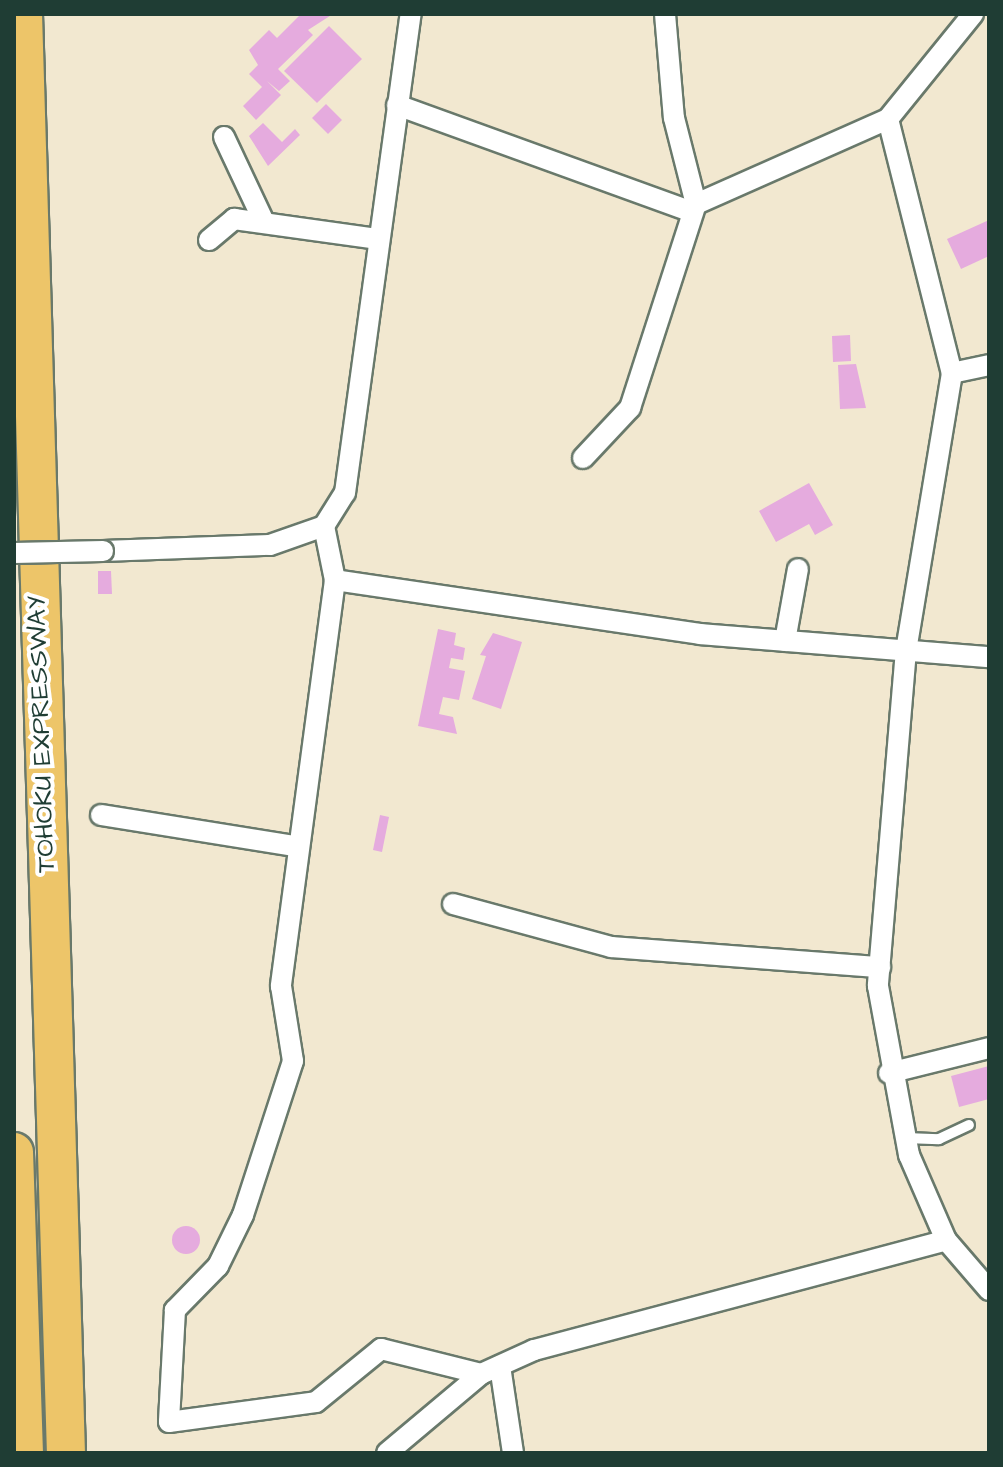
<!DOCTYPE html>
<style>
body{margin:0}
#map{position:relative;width:1003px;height:1467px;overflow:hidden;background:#f2e8d0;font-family:"Architects Daughter",sans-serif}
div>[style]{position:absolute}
.building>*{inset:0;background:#e5abde}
.round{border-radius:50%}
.roads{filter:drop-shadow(2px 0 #69796b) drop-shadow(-2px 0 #69796b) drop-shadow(0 2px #69796b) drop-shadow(0 -2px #69796b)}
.service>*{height:10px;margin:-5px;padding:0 5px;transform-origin:5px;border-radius:5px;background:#fff}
.minor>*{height:20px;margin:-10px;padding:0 10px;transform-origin:10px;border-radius:10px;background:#fff}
.motorway>*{height:38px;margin:-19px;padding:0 19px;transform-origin:19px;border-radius:19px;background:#edc569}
.bridges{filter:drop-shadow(2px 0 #69796b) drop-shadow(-2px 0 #69796b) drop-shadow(0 2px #69796b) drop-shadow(0 -2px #69796b)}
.minor-bridge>*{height:20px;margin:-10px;padding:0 10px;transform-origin:10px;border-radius:10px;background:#fff}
span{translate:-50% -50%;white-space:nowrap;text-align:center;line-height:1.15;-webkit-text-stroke:8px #fff;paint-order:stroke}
.street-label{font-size:26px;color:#1f3d34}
.frame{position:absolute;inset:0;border:16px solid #1f3d34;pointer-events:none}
</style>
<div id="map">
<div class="building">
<div style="clip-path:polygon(301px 14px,333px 14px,308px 30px,313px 35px,278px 69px,290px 81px,279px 91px,267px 81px,281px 95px,256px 120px,243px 106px,262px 87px,249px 74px,258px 65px,249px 50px,269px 30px,277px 38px)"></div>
<div style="clip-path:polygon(329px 26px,362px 59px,317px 103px,284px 71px)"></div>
<div style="clip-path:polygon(326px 104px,342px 120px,328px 134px,312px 118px)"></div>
<div style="clip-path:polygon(263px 123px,282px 142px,295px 129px,300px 135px,268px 166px,249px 136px)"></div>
<div style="clip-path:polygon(989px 220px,989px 256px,961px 269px,947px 239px)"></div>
<div style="clip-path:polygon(850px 335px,851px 361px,833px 362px,832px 336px)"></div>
<div style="clip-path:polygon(856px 364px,866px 408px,840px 409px,838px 365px)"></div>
<div style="clip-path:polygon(809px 483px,833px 525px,815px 535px,809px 524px,776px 542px,759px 511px)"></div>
<div style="clip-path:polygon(98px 571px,111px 571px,112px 594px,98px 594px)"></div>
<div style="clip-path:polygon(438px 629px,456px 633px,454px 645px,465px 648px,463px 660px,451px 658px,449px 668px,465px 671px,459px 700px,443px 697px,439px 714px,453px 717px,457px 734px,418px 726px)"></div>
<div style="clip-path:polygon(493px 633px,522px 642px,501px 709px,472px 699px,486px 656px,480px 655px)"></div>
<div style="clip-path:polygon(380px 815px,389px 817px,382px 852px,373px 850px)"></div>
<div style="clip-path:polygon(989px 1066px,989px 1099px,959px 1107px,951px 1076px)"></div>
<div class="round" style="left:172px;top:1226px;width:28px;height:28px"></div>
</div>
<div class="roads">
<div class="service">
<div style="left:905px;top:1138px;width:34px;rotate:2deg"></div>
<div style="left:939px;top:1139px;width:33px;rotate:-25deg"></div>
</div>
<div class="minor">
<div style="left:665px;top:14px;width:104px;rotate:85.1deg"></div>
<div style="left:674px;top:118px;width:89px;rotate:75.7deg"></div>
<div style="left:973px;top:14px;width:135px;rotate:129deg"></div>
<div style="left:888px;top:119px;width:262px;rotate:75.9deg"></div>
<div style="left:952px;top:373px;width:281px;rotate:99.4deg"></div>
<div style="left:906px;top:650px;width:337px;rotate:94.8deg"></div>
<div style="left:878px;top:986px;width:172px;rotate:79.6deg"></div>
<div style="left:909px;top:1155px;width:93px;rotate:66.5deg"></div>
<div style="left:946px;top:1240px;width:66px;rotate:49.3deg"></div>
<div style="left:397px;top:105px;width:314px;rotate:19.9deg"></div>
<div style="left:224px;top:137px;width:94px;rotate:64.8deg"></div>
<div style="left:209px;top:240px;width:33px;rotate:-40deg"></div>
<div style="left:234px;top:219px;width:146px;rotate:7.9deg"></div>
<div style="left:952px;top:373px;width:38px;rotate:-12deg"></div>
<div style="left:583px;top:458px;width:69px;rotate:-46.8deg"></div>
<div style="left:630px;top:408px;width:214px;rotate:-72.1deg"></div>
<div style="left:696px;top:204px;width:210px;rotate:-23.9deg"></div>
<div style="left:324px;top:526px;width:55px;rotate:78.5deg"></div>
<div style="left:335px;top:580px;width:369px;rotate:8.4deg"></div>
<div style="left:700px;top:634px;width:290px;rotate:4.6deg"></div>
<div style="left:103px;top:551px;width:167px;rotate:-2.1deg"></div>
<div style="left:270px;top:545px;width:57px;rotate:-19.4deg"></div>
<div style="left:324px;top:526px;width:39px;rotate:-58deg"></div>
<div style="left:345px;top:493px;width:484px;rotate:-82.2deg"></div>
<div style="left:335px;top:580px;width:410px;rotate:97.6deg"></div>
<div style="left:281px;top:986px;width:76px;rotate:80.9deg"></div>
<div style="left:293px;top:1061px;width:162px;rotate:108deg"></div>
<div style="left:243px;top:1215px;width:57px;rotate:116.1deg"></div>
<div style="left:218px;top:1266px;width:62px;rotate:134.3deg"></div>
<div style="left:175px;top:1310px;width:112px;rotate:93.1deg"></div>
<div style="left:169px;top:1422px;width:148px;rotate:-7.7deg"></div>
<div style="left:316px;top:1402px;width:84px;rotate:-39.2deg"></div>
<div style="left:381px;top:1349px;width:103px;rotate:14deg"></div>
<div style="left:785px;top:641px;width:73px;rotate:-79.8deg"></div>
<div style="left:101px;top:815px;width:196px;rotate:9.1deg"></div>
<div style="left:453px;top:904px;width:164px;rotate:15.2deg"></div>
<div style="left:611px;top:947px;width:270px;rotate:4.3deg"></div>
<div style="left:889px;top:1073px;width:103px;rotate:-14deg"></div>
<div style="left:500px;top:1366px;width:88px;rotate:81.5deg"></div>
<div style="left:387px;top:1453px;width:123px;rotate:-40deg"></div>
<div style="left:481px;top:1374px;width:58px;rotate:-24.4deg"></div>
<div style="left:534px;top:1350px;width:426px;rotate:-14.9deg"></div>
</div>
<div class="motorway">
<div style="left:23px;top:14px;width:1440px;rotate:88.29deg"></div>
<div style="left:14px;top:1152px;width:301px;rotate:88.1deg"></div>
</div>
</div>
<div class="bridges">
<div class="minor-bridge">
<div style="left:14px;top:553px;width:89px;rotate:-1.3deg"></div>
</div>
</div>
<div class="street-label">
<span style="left:42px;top:734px;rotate:-92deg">TOHOKU EXPRESSWAY</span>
</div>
<div class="frame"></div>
</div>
